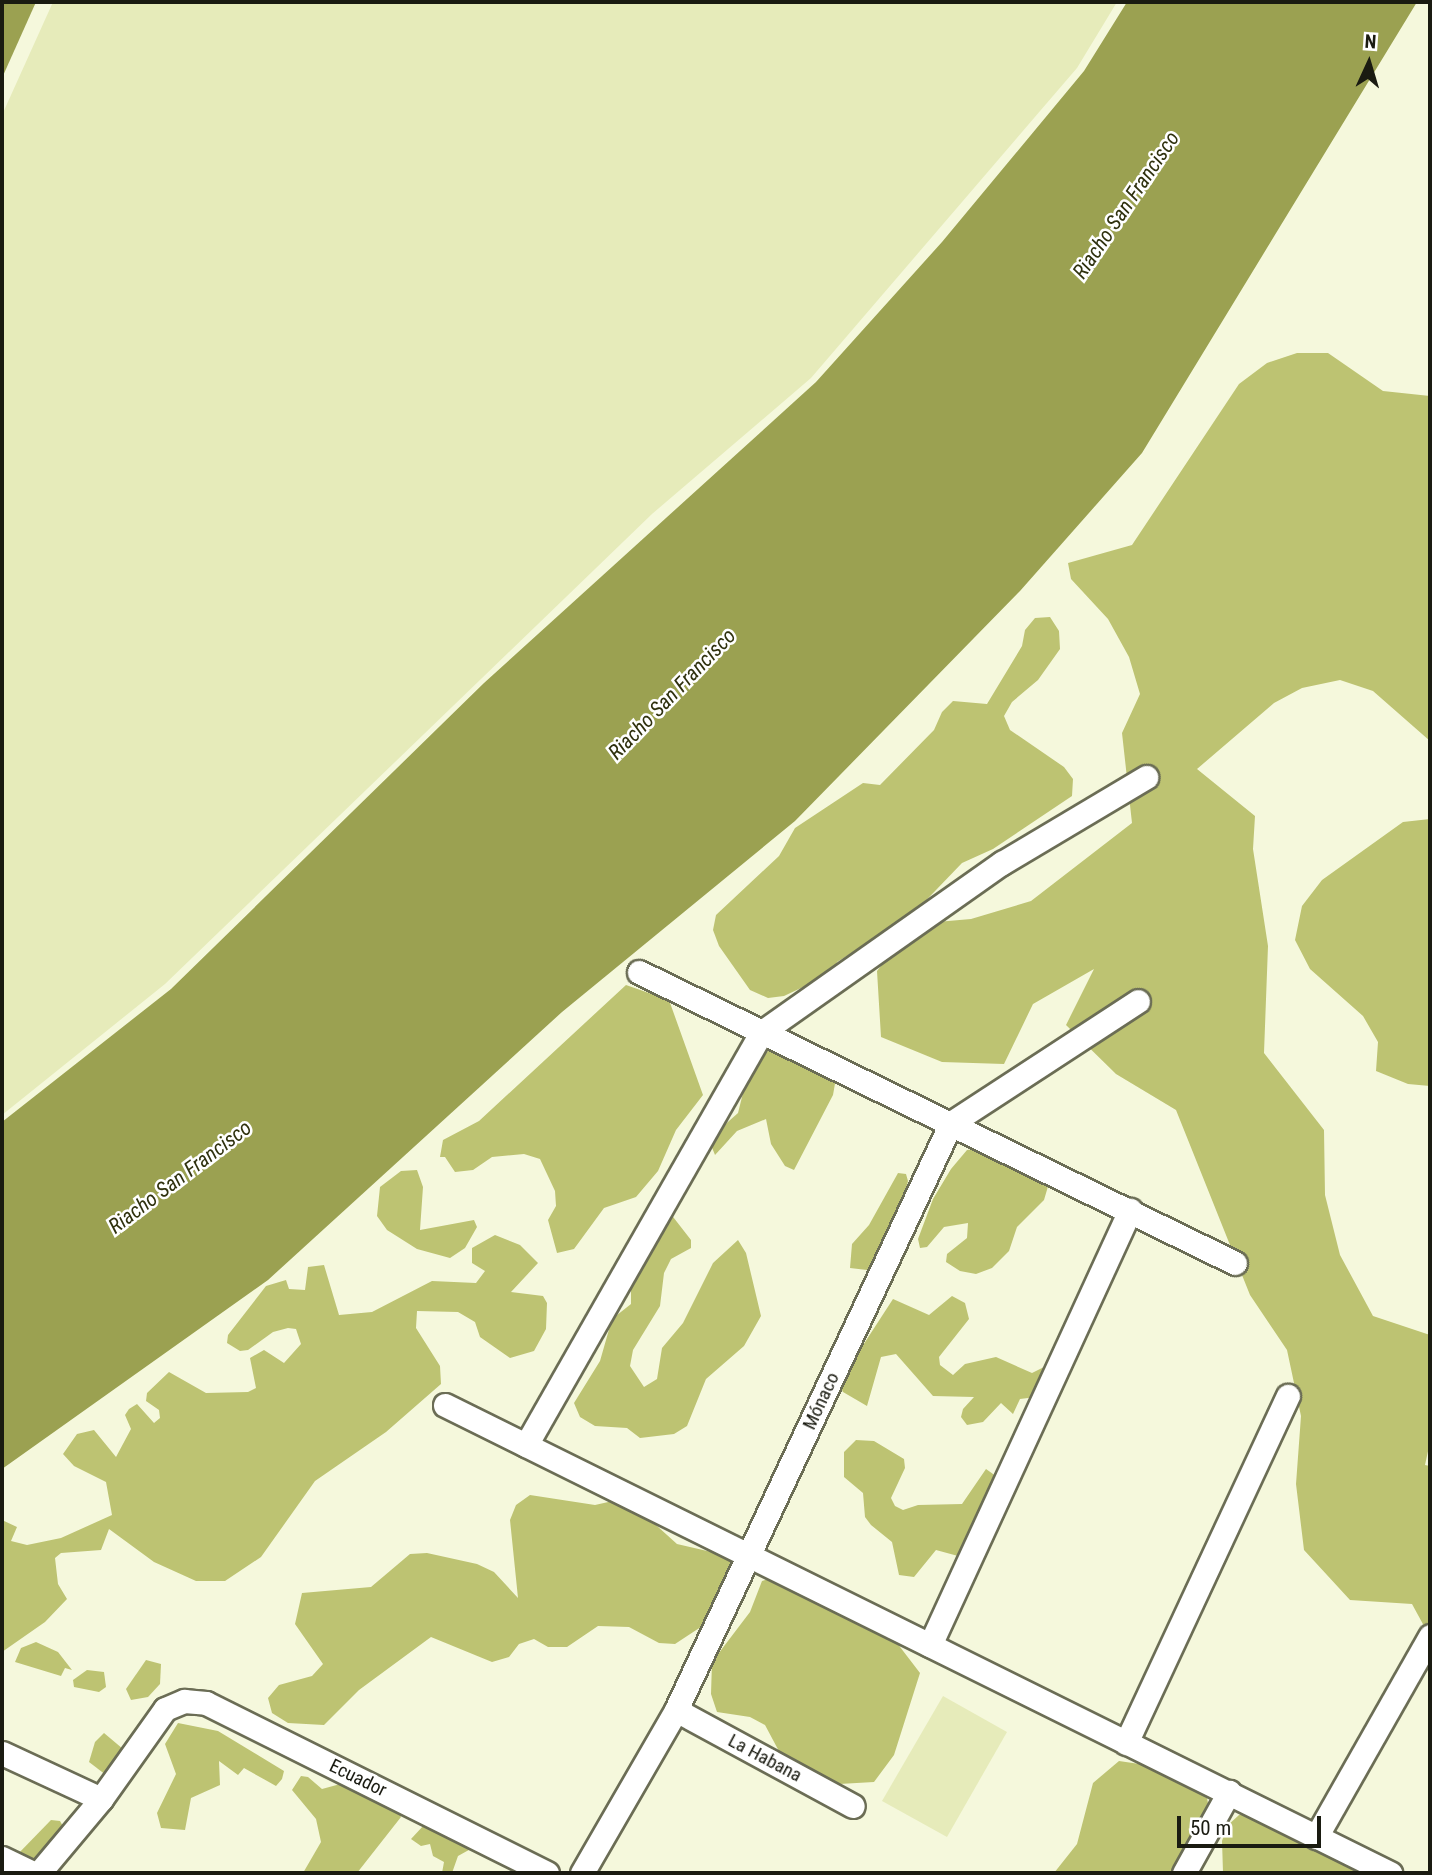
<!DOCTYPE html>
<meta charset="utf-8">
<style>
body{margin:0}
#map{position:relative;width:1432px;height:1875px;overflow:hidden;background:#f5f8dc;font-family:"Roboto Condensed",sans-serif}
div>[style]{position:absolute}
.green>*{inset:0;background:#e6ebba}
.forest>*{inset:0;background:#bdc372}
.water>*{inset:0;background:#9ba151}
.roads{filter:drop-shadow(2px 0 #6b6d55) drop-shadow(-2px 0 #6b6d55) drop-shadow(0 2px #6b6d55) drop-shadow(0 -2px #6b6d55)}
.minor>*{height:23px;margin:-11.5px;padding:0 11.5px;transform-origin:11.5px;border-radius:11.5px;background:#fff}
span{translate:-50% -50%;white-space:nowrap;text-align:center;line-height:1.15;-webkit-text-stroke:5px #fff;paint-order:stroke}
.street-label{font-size:19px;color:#1a1b11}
.water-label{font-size:21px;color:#2f310e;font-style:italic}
.frame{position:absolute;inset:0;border:4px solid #1a1b11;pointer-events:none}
.north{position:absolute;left:1334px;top:28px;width:70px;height:70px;-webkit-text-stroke:5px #fff;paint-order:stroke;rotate:4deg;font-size:19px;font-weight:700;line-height:28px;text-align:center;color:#1a1b11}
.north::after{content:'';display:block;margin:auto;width:24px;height:32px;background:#1a1b11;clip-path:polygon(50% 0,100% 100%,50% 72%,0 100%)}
.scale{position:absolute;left:1177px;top:1816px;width:144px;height:32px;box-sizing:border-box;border:4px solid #1a1b11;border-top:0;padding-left:9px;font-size:21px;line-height:24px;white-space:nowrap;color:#1a1b11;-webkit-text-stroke:5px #fff;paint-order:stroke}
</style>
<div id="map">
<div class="green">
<div style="clip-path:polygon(53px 2px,1117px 2px,1077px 68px,811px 378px,652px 514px,165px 984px,2px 1115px,2px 115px)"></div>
<div style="clip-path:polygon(943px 1696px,1007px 1732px,947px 1837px,882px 1801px)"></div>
</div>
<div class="forest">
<div style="clip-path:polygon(1297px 353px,1328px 353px,1383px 391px,1430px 396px,1430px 741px,1373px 691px,1340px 680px,1302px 688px,1274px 703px,1197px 769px,1255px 816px,1253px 849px,1268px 946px,1264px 1053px,1324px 1130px,1325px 1195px,1340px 1255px,1373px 1316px,1430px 1335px,1430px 1442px,1425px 1465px,1430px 1466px,1430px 1637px,1412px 1604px,1350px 1600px,1304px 1550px,1296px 1484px,1301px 1416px,1287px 1350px,1250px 1295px,1176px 1110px,1116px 1074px,1066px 1025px,1094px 969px,1033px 1004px,1004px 1064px,942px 1062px,881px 1037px,877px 971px,914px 924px,971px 919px,1031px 901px,1132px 823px,1122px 733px,1140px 694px,1129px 657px,1108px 619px,1071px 579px,1068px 563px,1132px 545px,1239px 384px,1267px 363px)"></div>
<div style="clip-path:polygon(1050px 617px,1059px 631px,1060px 649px,1038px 680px,1012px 702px,1004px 716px,1010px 730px,1064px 767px,1073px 779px,1072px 796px,993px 849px,962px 863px,911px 916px,837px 962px,835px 972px,784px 996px,768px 998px,750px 990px,719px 946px,713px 930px,716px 915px,779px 856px,795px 828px,863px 783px,880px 785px,934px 730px,942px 712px,953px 701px,987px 704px,1022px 646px,1025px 630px,1035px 618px)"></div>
<div style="clip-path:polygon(1430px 819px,1430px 1086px,1408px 1084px,1376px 1071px,1378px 1042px,1363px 1016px,1310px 969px,1295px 940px,1302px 906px,1322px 880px,1403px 822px)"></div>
<div style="clip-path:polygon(626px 985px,669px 1000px,703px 1095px,676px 1130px,658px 1171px,636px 1197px,604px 1208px,574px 1249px,557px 1253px,548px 1220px,556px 1206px,555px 1191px,540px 1159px,524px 1154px,492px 1157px,473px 1170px,455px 1172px,445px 1157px,440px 1157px,443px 1140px,479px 1121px)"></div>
<div style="clip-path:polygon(772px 1047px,836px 1078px,833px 1095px,794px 1170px,785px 1166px,771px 1144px,766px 1119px,737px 1131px,715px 1155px,711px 1145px,720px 1129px,738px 1113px,748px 1073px)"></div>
<div style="clip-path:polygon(976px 1149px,1049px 1183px,1044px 1200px,1017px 1227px,1009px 1251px,992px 1268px,976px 1274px,960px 1271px,946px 1262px,947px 1254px,967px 1238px,968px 1223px,944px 1227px,927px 1247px,920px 1248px,918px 1239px,933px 1199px,951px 1169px,967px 1150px)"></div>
<div style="clip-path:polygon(417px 1170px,423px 1187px,420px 1230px,474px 1220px,477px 1227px,465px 1248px,450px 1258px,417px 1249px,387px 1230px,377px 1216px,380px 1187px,401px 1171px)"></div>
<div style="clip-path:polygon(898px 1173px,906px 1174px,908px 1181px,901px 1210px,873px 1263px,867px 1270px,850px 1268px,852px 1244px,869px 1225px)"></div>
<div style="clip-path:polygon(670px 1213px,691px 1240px,691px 1248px,671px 1259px,664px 1273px,660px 1306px,633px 1350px,630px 1366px,644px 1387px,657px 1379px,662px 1348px,683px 1323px,713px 1263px,738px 1240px,746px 1253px,761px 1316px,744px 1346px,706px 1379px,687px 1426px,674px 1434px,640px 1438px,627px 1428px,595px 1426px,580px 1417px,574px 1403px,600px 1361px,612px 1319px,631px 1304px,631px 1288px,656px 1224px)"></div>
<div style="clip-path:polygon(495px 1235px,520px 1245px,538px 1263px,511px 1292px,543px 1296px,547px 1303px,546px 1329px,534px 1351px,510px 1358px,480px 1337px,475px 1322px,458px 1312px,417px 1311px,416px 1328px,440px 1366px,441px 1384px,386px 1432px,315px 1481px,261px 1557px,225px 1581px,196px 1581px,154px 1562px,109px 1529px,101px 1550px,61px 1553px,55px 1558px,58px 1584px,67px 1599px,45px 1622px,2px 1652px,2px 1520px,17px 1527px,11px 1541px,27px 1545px,61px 1538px,112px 1515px,106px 1482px,74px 1466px,63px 1454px,77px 1434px,94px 1430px,116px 1457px,131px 1429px,125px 1415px,129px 1409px,137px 1404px,154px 1423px,160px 1418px,159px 1410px,146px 1401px,147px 1393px,169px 1372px,206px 1393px,248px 1392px,256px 1388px,250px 1358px,264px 1350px,284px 1363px,301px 1344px,296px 1329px,288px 1328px,273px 1332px,248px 1350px,240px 1351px,227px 1343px,228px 1335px,266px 1286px,286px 1280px,289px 1289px,305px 1290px,308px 1267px,324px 1265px,339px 1315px,372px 1312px,432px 1281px,476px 1283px,485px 1271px,472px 1263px,472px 1248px)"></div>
<div style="clip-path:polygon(952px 1296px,965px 1303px,969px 1319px,939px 1357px,940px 1365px,953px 1375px,965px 1364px,996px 1357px,1032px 1373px,1052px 1363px,1036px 1397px,1020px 1399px,1013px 1414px,1001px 1403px,983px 1422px,967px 1425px,961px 1417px,963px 1409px,974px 1397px,933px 1396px,896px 1354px,881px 1357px,867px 1406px,843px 1392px,839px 1384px,843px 1376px,893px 1299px,929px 1315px)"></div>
<div style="clip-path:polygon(856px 1440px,874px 1441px,904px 1459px,905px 1468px,891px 1498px,895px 1506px,903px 1510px,918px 1505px,962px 1504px,986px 1469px,1000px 1479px,965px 1551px,958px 1556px,936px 1550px,914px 1577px,899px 1575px,892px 1542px,871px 1525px,865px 1517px,863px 1493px,844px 1477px,844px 1452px)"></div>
<div style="clip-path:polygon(530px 1495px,595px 1505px,626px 1498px,677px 1544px,733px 1557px,734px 1573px,716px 1617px,675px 1644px,659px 1643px,629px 1627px,598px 1626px,567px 1647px,548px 1647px,534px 1639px,519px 1644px,509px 1657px,492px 1662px,431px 1637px,359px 1690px,324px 1725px,288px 1723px,272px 1713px,268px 1698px,279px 1685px,312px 1676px,323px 1664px,295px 1624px,302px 1593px,371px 1587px,410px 1554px,427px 1553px,477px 1564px,494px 1572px,518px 1598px,510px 1520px,516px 1505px)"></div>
<div style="clip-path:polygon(778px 1576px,850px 1616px,863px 1628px,892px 1629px,897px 1643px,920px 1673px,894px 1755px,874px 1782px,822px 1785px,789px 1770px,765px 1725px,750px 1717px,717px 1712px,711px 1694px,712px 1662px,750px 1612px,762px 1581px)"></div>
<div style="clip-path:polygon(36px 1642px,58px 1652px,72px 1670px,65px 1668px,61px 1676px,15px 1662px,21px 1648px)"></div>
<div style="clip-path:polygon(146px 1660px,161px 1664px,160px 1684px,148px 1697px,131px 1700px,126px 1689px)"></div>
<div style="clip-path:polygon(87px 1670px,104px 1672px,106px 1687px,99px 1692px,74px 1687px,73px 1680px)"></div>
<div style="clip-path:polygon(178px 1723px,218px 1731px,284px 1771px,282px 1779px,276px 1786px,244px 1768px,238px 1775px,219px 1761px,220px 1785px,191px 1798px,185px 1830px,161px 1828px,157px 1813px,176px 1774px,165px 1744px)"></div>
<div style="clip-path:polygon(104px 1733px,123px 1749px,106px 1775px,89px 1762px,95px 1742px)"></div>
<div style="clip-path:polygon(1119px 1761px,1153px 1766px,1207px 1798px,1210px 1814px,1172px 1873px,1054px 1873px,1077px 1844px,1093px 1783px)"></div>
<div style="clip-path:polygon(301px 1776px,308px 1777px,322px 1789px,344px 1783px,398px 1809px,401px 1817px,357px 1873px,303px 1873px,321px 1842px,316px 1819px,292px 1790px)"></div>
<div style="clip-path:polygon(1255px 1814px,1396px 1873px,1223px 1873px,1222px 1841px,1227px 1826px,1239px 1815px)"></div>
<div style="clip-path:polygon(51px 1820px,60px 1821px,64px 1828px,35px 1862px,16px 1856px)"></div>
<div style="clip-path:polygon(467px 1821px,475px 1822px,479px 1830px,476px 1846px,458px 1856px,452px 1873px,442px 1873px,444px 1862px,433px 1856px,430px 1844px,421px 1846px,411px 1839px,424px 1825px,450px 1835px)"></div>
</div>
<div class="water">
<div style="clip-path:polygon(2px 2px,36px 2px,2px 78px)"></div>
<div style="clip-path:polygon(1127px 2px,1417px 2px,1142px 453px,1020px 591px,795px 821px,562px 1012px,268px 1280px,2px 1469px,2px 1122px,171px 989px,484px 683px,816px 382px,942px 242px,1084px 71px)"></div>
</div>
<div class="roads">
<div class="minor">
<div style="left:639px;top:972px;width:663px;rotate:26.02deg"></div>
<div style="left:445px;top:1405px;width:1055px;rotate:26.35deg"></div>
<div style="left:526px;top:1445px;width:476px;rotate:-60.3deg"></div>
<div style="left:762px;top:1032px;width:294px;rotate:-35.2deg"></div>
<div style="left:1002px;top:863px;width:168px;rotate:-30.8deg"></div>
<div style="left:930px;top:1645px;width:479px;rotate:-65.3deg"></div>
<div style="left:676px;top:1710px;width:201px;rotate:28.5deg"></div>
<div style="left:1126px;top:1743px;width:383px;rotate:-65deg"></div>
<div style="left:2px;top:1753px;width:109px;rotate:24.9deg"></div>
<div style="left:1316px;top:1837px;width:231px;rotate:-60.4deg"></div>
<div style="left:2px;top:1858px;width:34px;rotate:26deg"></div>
<div style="left:39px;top:1873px;width:97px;rotate:-50deg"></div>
<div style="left:101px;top:1799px;width:110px;rotate:-54.6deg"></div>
<div style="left:165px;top:1709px;width:21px;rotate:-23deg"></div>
<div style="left:184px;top:1701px;width:22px;rotate:5deg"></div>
<div style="left:206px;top:1703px;width:381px;rotate:26.5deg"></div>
<div style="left:582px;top:1873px;width:188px;rotate:-60deg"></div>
<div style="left:676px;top:1710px;width:648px;rotate:-64.9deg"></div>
<div style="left:951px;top:1123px;width:223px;rotate:-33.1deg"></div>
<div style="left:1184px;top:1873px;width:93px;rotate:-60.9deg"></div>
</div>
</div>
<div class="street-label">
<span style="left:821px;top:1401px;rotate:-65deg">Mónaco</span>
<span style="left:765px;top:1758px;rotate:28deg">La Habana</span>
<span style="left:358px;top:1778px;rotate:26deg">Ecuador</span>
</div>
<div class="water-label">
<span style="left:1126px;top:205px;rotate:-56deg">Riacho San Francisco</span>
<span style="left:672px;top:694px;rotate:-46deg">Riacho San Francisco</span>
<span style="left:180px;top:1177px;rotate:-37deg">Riacho San Francisco</span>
</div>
<div class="frame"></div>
<div class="north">N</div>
<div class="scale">50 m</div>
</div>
